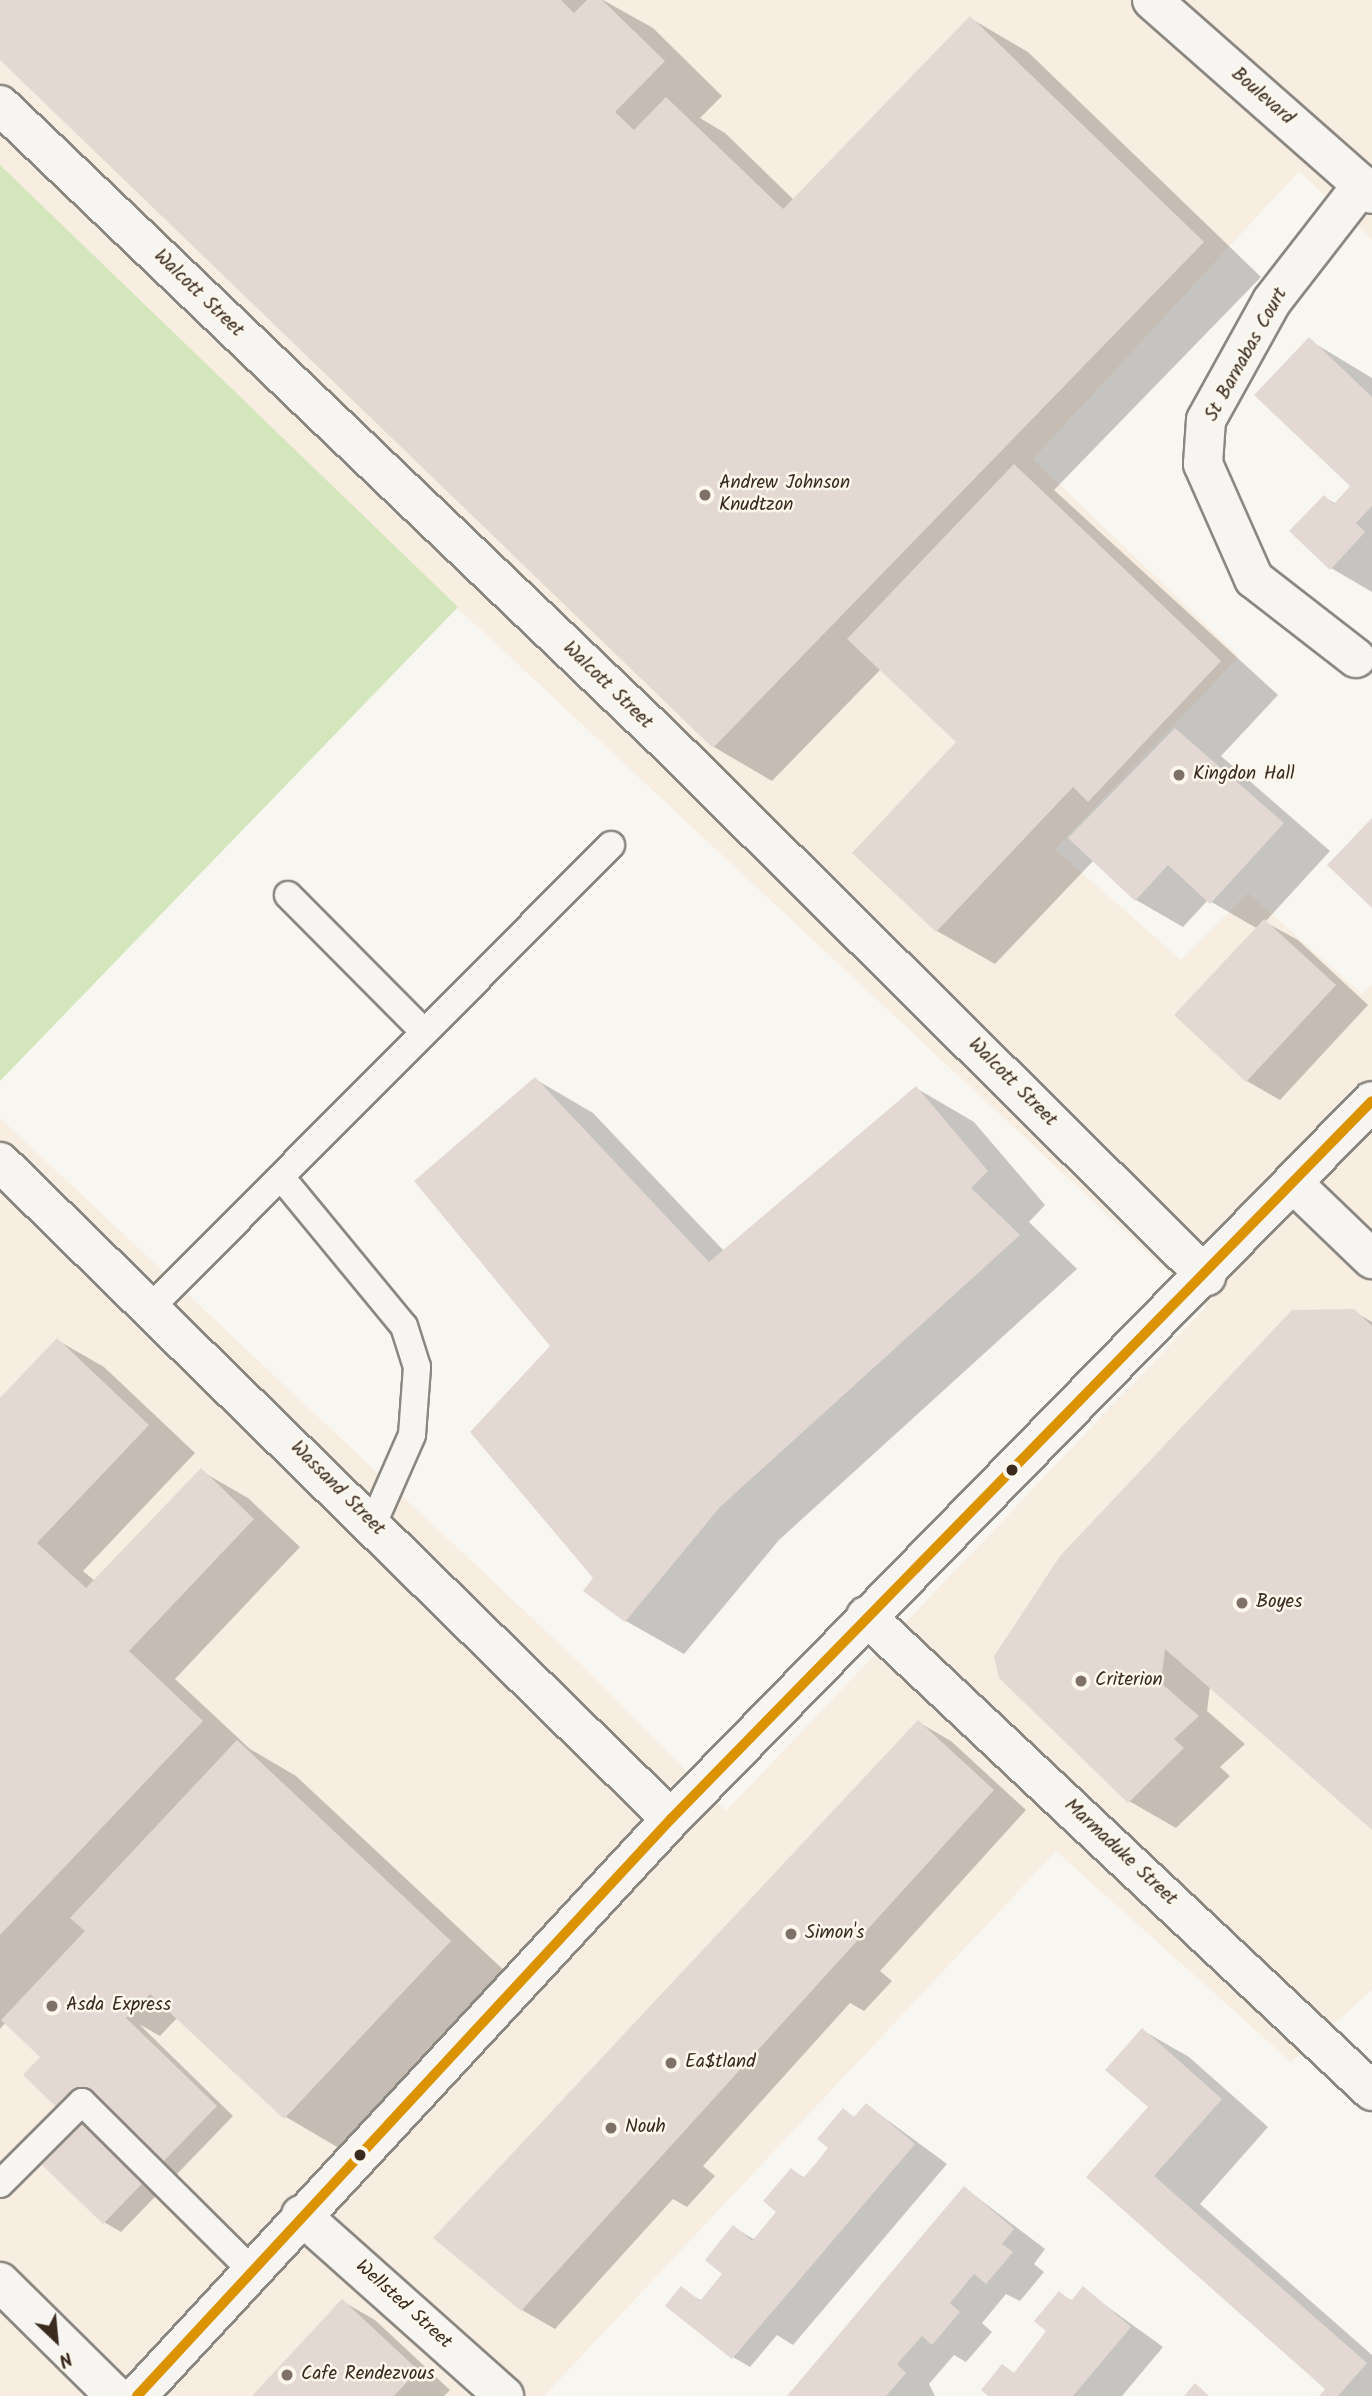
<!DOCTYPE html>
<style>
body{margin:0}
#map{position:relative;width:1372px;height:2396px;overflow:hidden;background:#f8f6f0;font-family:Kalam,sans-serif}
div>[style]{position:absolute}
.built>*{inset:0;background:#f7ede1}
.green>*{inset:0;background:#d4e6bc}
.shadow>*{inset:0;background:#0003}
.building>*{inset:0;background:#e4d9d2}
.roads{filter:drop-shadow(2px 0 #8b8781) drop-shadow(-2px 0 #8b8781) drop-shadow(0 2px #8b8781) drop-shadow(0 -2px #8b8781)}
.service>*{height:26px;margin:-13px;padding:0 13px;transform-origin:13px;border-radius:13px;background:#f6f5f1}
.minor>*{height:38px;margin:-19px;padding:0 19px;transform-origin:19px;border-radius:19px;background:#f6f5f1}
.tertiary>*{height:38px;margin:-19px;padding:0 19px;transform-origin:19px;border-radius:19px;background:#f6f5f1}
.bus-1>*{height:10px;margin:-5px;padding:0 5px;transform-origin:5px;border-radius:5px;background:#db9304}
.dots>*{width:19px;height:19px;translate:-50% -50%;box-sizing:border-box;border:4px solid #fbf7ec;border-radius:50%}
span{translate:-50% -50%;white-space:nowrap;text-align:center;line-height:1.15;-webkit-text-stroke:5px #fbf7ec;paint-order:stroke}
.street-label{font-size:19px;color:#3b2a1e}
.poi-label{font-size:19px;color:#3b2a1e}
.left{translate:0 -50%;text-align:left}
.north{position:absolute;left:21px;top:2305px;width:70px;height:70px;-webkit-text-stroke:5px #fbf7ec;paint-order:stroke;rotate:154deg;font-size:19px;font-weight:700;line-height:28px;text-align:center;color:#3b2a1e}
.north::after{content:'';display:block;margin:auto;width:24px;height:32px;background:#3b2a1e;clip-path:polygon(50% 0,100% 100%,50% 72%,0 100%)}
</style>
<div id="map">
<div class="built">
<div style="clip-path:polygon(0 0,1372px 0,1372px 240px,1299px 171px,1033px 459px,1239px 657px,1055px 849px,1181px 960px,1248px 893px,1362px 994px,1372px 984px,1372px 1990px,1291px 2062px,1056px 1851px,544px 2396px,0 2396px,0 1118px,582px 1665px,726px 1811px,1206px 1307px,192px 360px,0 169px)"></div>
</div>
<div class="green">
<div style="clip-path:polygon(0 165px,458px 607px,0 1081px)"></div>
</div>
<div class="shadow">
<div style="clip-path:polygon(0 0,603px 0,653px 28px,722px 96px,700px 118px,725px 133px,794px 200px,970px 18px,1028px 52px,1261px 277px,1054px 490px,1278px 695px,1221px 756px,1330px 851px,1265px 922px,1298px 940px,1368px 1005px,1280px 1100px,1247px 1081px,1258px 929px,1208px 900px,1183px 927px,1136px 900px,1094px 860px,995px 964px,937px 931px,959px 742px,881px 669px,772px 781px,714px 747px,0 57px)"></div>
<div style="clip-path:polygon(1309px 340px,1372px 378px,1372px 592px,1331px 568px,1324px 497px,1336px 504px,1353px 486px)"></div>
<div style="clip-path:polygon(535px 1079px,593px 1113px,724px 1251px,916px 1088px,974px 1122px,1045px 1205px,1029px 1222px,1077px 1269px,779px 1540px,684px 1654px,626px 1621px,595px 1578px,553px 1346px)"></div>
<div style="clip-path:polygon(1353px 1311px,1372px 1322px,1372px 1828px,1210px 1687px,1207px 1711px,1245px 1744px,1220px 1767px,1230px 1776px,1176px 1828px,1129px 1801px,1000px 1677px,995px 1656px)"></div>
<div style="clip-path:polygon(57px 1340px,104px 1367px,195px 1453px,83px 1571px,95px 1581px,201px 1471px,248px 1498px,300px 1547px,175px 1679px,250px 1749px,296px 1776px,509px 1975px,344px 2151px,286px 2117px,178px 2017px,160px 2036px,139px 2024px,233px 2116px,121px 2232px,104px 2222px,80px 2127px,43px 2056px,6px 2022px,0 2029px,0 1400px)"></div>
<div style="clip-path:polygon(918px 1722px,951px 1741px,1026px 1810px,880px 1971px,892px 1981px,864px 2011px,850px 2003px,703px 2166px,715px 2176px,687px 2207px,673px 2199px,555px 2329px,522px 2310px)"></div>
<div style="clip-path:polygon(1142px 2030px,1189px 2057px,1268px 2127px,1200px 2204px,1372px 2355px,1372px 2396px,1321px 2396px,1328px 2389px,1088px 2177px,1151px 2107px)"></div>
<div style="clip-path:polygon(867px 2105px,947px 2164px,793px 2345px,777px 2335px,750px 2367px,733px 2357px,681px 2289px,702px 2301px,724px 2274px,733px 2227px,755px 2240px,778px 2212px,791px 2170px,805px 2178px,831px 2148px,843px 2110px,856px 2118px)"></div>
<div style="clip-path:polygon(965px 2188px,1045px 2249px,1034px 2264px,1044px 2272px,1020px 2301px,1006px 2294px,982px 2323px,992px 2332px,966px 2362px,954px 2355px,929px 2384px,935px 2396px,790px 2396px)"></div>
<div style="clip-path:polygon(1083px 2289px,1163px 2347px,1122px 2396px,991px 2396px,1002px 2366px,1016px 2374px,1048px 2331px,1060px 2294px,1073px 2301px)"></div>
<div style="clip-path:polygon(342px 2301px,375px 2320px,450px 2390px,444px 2396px,254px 2396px)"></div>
</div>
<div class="building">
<div style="clip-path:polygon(0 0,561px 0,574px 13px,587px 0,602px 0,665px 61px,615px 112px,634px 130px,666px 97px,783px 209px,970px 16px,1204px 242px,713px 748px,0 60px)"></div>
<div style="clip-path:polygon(1309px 337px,1372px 397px,1372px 506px,1356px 523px,1365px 532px,1330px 570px,1289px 531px,1324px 495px,1334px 504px,1350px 486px,1254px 395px)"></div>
<div style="clip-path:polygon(1014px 464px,1221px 661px,1088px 802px,1073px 787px,936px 932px,852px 853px,956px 742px,847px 639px)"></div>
<div style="clip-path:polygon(1175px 728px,1284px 823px,1210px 904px,1168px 865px,1135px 901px,1068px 838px)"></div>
<div style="clip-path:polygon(1372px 818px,1372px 908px,1327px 865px)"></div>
<div style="clip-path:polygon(1264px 919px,1336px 985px,1246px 1082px,1174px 1015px)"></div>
<div style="clip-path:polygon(535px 1077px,709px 1262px,916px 1086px,988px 1171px,971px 1188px,1020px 1235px,720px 1507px,625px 1622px,583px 1591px,593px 1578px,470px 1432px,550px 1346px,414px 1181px)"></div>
<div style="clip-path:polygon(1354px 1309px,1372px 1326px,1372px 1830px,1165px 1649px,1161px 1683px,1199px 1716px,1174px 1739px,1184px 1748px,1128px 1803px,999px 1678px,994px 1656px,1060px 1556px,1292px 1310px)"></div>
<div style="clip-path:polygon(57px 1338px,149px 1425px,37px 1543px,86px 1588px,201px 1468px,254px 1519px,129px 1651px,203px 1721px,0 1935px,0 1398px)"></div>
<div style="clip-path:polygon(918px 1720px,994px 1790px,521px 2311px,433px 2238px)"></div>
<div style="clip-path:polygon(237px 1740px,451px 1941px,284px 2119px,150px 1994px,126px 2018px,217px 2106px,103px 2224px,42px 2165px,77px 2127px,23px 2075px,40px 2057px,1px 2020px,85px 1931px,70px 1918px)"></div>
<div style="clip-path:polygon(1142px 2028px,1222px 2099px,1154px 2176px,1367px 2363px,1338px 2396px,1319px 2396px,1325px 2389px,1086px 2177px,1148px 2107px,1105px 2070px)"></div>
<div style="clip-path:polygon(866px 2103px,915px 2144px,732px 2359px,665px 2306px,681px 2286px,700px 2301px,722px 2274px,705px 2260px,733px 2225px,752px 2241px,776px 2212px,763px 2201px,791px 2168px,803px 2178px,817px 2162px,828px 2148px,817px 2139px,843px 2108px,854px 2117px)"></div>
<div style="clip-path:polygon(964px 2186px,1014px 2229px,1002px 2244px,1013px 2252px,986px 2284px,974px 2274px,950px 2303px,960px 2312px,932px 2345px,922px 2336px,897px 2364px,906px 2373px,886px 2396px,787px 2396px)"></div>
<div style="clip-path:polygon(1083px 2286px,1131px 2327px,1073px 2396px,988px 2396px,981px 2390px,1002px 2364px,1014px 2373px,1046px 2331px,1034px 2321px,1059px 2291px,1071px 2301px)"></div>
<div style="clip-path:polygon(342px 2299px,418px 2370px,394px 2396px,252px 2396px)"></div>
<div style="clip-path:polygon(1195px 2383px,1209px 2396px,1184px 2396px)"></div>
</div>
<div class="roads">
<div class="service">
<div style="left:288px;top:895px;width:193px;rotate:45.2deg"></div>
<div style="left:281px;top:1177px;width:193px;rotate:50.5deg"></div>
<div style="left:404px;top:1326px;width:43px;rotate:72.4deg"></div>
<div style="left:417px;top:1367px;width:68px;rotate:94.2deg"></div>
<div style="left:412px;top:1435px;width:97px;rotate:113.7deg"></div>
<div style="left:151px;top:1307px;width:652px;rotate:-45.12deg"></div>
<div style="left:0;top:2184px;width:116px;rotate:-45deg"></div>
<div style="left:82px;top:2102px;width:238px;rotate:44.8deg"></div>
</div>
<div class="minor">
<div style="left:0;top:105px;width:919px;rotate:43.68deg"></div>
<div style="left:665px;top:740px;width:762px;rotate:44.73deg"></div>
<div style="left:1356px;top:658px;width:129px;rotate:-142.2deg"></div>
<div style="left:1254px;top:579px;width:126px;rotate:-113.9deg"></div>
<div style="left:1203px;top:464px;width:44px;rotate:-86.1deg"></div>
<div style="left:1206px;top:420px;width:136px;rotate:-61deg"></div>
<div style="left:1272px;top:301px;width:147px;rotate:-52.2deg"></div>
<div style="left:0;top:1162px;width:939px;rotate:44.4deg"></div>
<div style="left:1295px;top:1185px;width:107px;rotate:43.9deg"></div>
<div style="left:866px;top:1616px;width:694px;rotate:43.19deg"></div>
<div style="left:301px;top:2215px;width:272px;rotate:41.7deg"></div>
<div style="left:0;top:2282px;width:162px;rotate:44.7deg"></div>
</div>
<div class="tertiary">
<div style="left:1152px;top:0;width:293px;rotate:41.4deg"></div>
<div style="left:137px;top:2396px;width:786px;rotate:-47.22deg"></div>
<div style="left:671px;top:1819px;width:1003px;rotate:-45.69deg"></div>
</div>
</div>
<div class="bus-1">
<div style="left:137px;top:2396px;width:786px;rotate:-47.22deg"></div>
<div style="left:671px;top:1819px;width:1003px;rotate:-45.69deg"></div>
</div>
<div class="dots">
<div style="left:705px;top:495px;background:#7d7168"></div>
<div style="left:1179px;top:775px;background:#7d7168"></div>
<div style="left:1012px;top:1470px;background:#3b2a1e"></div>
<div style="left:1242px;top:1603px;background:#7d7168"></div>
<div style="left:1081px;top:1681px;background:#7d7168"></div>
<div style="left:791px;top:1934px;background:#7d7168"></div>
<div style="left:52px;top:2006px;background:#7d7168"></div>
<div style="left:671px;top:2063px;background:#7d7168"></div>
<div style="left:611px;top:2128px;background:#7d7168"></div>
<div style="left:360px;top:2155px;background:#3b2a1e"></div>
<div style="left:287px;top:2375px;background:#7d7168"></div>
</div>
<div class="street-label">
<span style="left:1262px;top:97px;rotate:41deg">Boulevard</span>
<span style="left:198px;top:294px;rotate:44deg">Walcott Street</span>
<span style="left:1247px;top:355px;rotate:-61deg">St Barnabas Court</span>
<span style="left:607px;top:686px;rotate:44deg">Walcott Street</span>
<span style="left:1012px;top:1083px;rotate:45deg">Walcott Street</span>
<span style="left:337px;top:1489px;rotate:45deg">Wassand Street</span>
<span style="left:1120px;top:1853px;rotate:43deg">Marmaduke Street</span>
<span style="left:403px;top:2305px;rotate:42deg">Wellsted Street</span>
</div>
<div class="poi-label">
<span class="left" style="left:719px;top:495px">Andrew Johnson<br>Knudtzon</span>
<span class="left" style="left:1193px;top:775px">Kingdon Hall</span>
<span class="left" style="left:1256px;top:1603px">Boyes</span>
<span class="left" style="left:1095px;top:1681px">Criterion</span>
<span class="left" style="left:805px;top:1934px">Simon's</span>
<span class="left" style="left:66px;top:2006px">Asda Express</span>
<span class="left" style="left:685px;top:2063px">Ea$tland</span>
<span class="left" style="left:625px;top:2128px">Nouh</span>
<span class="left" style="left:301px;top:2375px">Cafe Rendezvous</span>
</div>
<div class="north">N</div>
</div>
